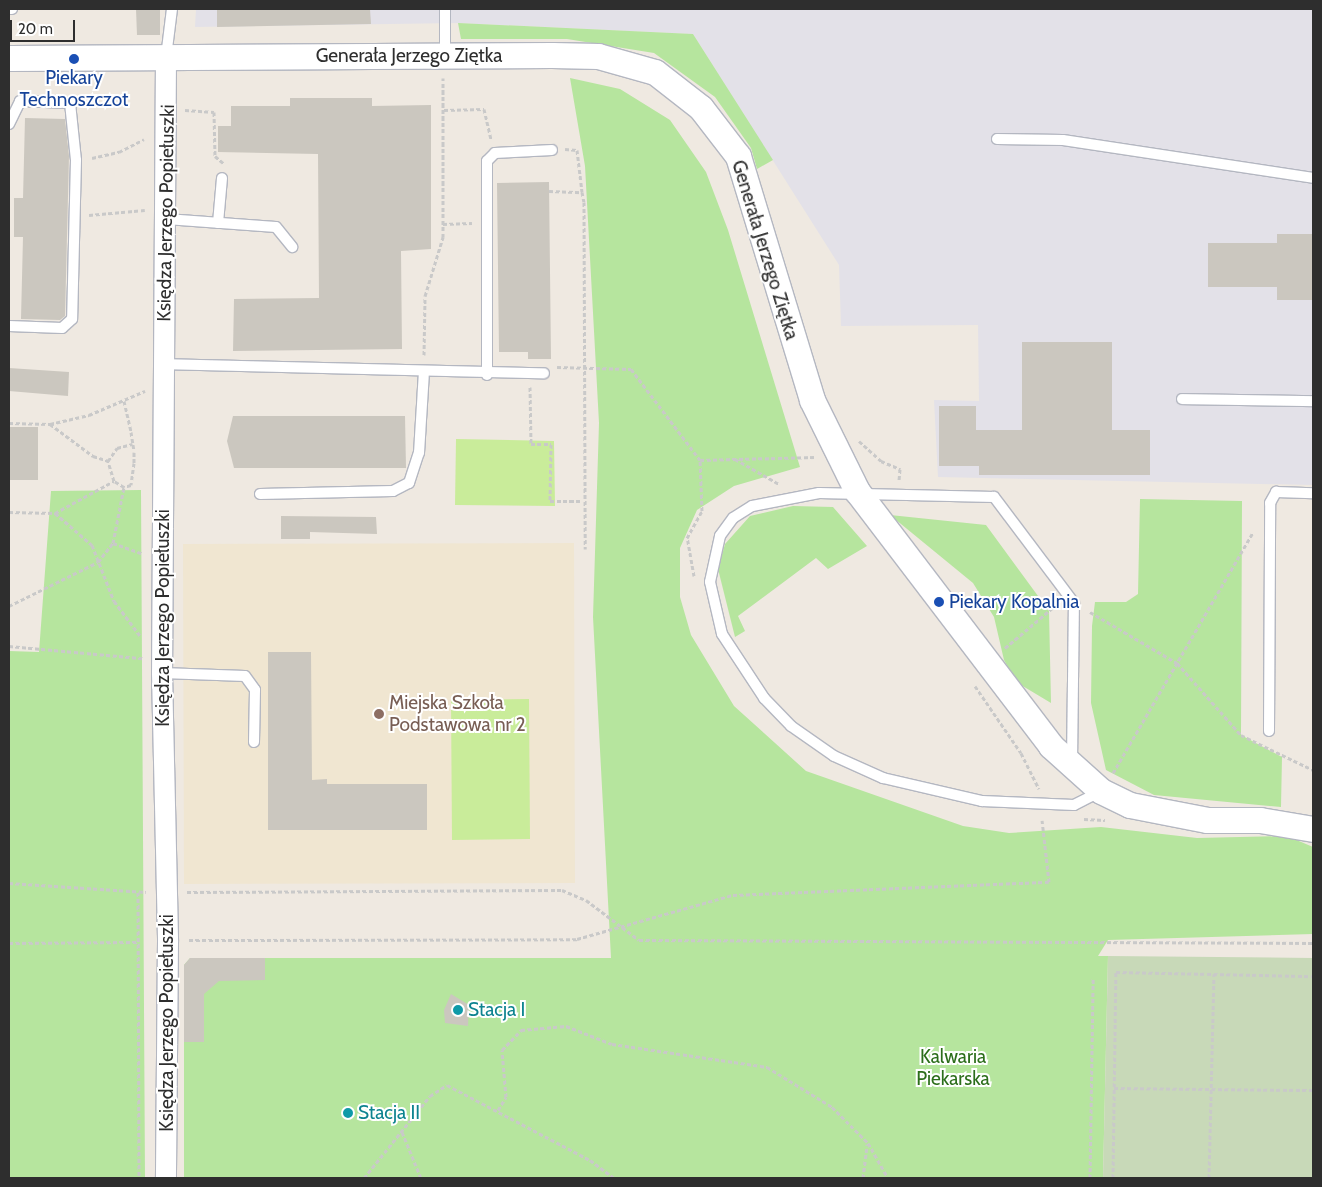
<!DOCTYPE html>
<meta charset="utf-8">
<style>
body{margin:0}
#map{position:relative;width:1322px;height:1187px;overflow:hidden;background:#efe9e1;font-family:Cabin,sans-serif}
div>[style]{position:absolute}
.industrial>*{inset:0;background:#e3e1e8}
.education>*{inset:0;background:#f0e6d1}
.green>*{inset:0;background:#b6e59e}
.cemetery>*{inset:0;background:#c8d9b8}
.pitch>*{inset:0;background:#c9ec9a}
.building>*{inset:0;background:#cbc7bf}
.path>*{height:3px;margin-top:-1.5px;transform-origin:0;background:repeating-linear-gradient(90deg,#c9c9c9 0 4px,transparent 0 6.5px)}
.roads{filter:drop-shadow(1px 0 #b4b7c1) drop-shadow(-1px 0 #b4b7c1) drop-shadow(0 1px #b4b7c1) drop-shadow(0 -1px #b4b7c1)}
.service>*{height:10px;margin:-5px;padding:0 5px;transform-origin:5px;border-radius:5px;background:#fff}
.minor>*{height:20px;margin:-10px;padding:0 10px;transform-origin:10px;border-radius:10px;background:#fff}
.tertiary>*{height:25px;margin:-12.5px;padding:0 12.5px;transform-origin:12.5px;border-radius:12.5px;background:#fff}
.dots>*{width:14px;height:14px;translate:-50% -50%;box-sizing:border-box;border:2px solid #fff;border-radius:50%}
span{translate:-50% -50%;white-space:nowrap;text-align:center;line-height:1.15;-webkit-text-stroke:4px #fff;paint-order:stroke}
.street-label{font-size:19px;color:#2e2e2e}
.transit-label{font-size:19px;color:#164399}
.left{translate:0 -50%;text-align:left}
.education-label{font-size:19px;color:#785e54}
.culture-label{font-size:19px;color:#0d838f}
.park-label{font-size:19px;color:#2c6e1b}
.frame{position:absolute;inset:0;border:10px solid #2e2e2e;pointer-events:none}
.scale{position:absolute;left:10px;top:20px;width:65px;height:22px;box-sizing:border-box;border:2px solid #2e2e2e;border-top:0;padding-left:6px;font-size:15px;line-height:18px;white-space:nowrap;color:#2e2e2e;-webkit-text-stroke:4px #fff;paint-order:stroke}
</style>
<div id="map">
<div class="industrial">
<div style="clip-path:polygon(196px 9px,1313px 9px,1313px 485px,938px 477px,934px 400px,979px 401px,978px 325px,841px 326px,839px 265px,693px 34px,458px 23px,195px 27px)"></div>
</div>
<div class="education">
<div style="clip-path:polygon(574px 543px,575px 883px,184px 884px,183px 544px)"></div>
</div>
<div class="green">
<div style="clip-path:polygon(458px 23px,693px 34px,773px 160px,757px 169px,751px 148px,715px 97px,654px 53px,567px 39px,461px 39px)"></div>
<div style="clip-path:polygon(570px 78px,620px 89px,670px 120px,706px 172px,728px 230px,800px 467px,734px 486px,697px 510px,680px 548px,680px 597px,691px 635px,734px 706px,806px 771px,963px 826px,1009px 833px,1101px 827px,1197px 838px,1287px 836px,1313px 847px,1313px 934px,1108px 940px,1098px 956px,1108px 956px,1103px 1178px,184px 1178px,184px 965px,190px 958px,611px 958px,593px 617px,599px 423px,585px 166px)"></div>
<div style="clip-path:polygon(141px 490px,145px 1178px,9px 1178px,9px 651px,39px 652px,51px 491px)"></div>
<div style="clip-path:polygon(1140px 499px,1242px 501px,1241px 735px,1282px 757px,1281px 807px,1154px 795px,1106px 770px,1091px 703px,1092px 626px,1095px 602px,1126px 602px,1138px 594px)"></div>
<div style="clip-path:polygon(793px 506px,833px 507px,867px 546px,828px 569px,816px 558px,738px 616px,745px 631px,735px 637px,718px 569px,725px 544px,750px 516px)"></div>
<div style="clip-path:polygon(890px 515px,986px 525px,1049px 611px,1051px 703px,1016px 682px,1004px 660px,994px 617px,973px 583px)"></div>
</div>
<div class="cemetery">
<div style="clip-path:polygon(1108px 956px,1313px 958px,1313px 1178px,1103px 1178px)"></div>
</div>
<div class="pitch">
<div style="clip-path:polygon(456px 439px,554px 441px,555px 506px,455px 505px)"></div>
<div style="clip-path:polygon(529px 699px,530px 839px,452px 840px,451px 700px)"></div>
</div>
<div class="building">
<div style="clip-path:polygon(136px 9px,160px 9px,160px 35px,137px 35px)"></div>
<div style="clip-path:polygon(370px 9px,371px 24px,217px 27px,217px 10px)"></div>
<div style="clip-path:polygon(290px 98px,372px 98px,372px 106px,431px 105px,431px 249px,401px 251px,402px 349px,233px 351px,234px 299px,319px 298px,318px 154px,218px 152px,218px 126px,231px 126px,231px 106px,290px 106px)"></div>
<div style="clip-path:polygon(25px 118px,65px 119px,69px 156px,65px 316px,60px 320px,21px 319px,23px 237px,14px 237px,14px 198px,23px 198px)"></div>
<div style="clip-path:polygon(549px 182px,551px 359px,528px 359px,528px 352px,499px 352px,497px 183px)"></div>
<div style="clip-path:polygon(1277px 234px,1313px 234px,1313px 300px,1277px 300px,1277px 287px,1208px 287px,1208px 243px,1277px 243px)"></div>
<div style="clip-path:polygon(1022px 342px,1112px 342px,1112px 430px,1150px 430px,1150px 475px,979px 475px,979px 466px,939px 466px,939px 406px,976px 406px,976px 430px,1022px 430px)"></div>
<div style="clip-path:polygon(9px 368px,69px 372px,68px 396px,9px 391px)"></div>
<div style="clip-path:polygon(233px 416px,405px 416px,406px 468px,234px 468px,227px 441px)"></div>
<div style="clip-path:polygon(9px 427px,38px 427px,38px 480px,9px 480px)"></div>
<div style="clip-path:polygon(281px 516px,376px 517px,377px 534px,310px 532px,310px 539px,281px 539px)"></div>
<div style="clip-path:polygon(268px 652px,311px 652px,312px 780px,327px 779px,327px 784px,427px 784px,427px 830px,268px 830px)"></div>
<div style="clip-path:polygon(190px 958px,265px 958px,265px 980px,219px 981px,204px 994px,204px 1042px,184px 1042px,184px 965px)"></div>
<div style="clip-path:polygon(451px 994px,469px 1005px,468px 1026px,445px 1023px,444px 1010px)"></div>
</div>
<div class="path">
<div style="left:185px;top:110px;width:29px;rotate:4deg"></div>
<div style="left:214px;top:112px;width:44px;rotate:88.7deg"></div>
<div style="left:215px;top:156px;width:11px;rotate:41deg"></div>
<div style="left:444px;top:110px;width:40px;rotate:-1.4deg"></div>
<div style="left:484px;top:109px;width:31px;rotate:77deg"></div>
<div style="left:565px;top:149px;width:12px;rotate:5deg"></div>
<div style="left:577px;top:150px;width:42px;rotate:83.2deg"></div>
<div style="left:92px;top:158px;width:28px;rotate:-13deg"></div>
<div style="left:119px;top:152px;width:28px;rotate:-27deg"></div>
<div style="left:549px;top:191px;width:33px;rotate:2deg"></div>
<div style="left:582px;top:192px;width:10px;rotate:79deg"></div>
<div style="left:584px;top:202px;width:347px;rotate:89.8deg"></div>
<div style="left:89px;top:215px;width:56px;rotate:-5.1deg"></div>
<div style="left:443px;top:224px;width:29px;rotate:-2deg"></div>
<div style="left:424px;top:355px;width:59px;rotate:-89deg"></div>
<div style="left:425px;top:296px;width:62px;rotate:-73deg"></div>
<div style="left:443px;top:237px;width:159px;rotate:-90deg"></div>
<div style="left:557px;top:367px;width:74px;rotate:1.5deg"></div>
<div style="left:631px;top:369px;width:114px;rotate:52.8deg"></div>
<div style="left:700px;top:460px;width:115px;rotate:-1.5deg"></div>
<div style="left:530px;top:387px;width:57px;rotate:89deg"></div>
<div style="left:531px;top:444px;width:20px"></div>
<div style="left:551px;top:444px;width:57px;rotate:91deg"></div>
<div style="left:550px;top:501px;width:32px"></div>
<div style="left:124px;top:401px;width:32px;rotate:77deg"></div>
<div style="left:131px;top:432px;width:20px;rotate:81deg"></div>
<div style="left:134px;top:452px;width:11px;rotate:90deg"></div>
<div style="left:134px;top:463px;width:22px;rotate:98deg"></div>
<div style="left:131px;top:485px;width:7px;rotate:164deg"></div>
<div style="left:124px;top:487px;width:12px;rotate:-149deg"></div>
<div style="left:114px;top:481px;width:21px;rotate:-107deg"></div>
<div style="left:108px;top:461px;width:16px;rotate:-55deg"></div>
<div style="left:117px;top:448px;width:16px;rotate:-15deg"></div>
<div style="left:9px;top:423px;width:41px;rotate:1.4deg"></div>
<div style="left:50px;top:424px;width:40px;rotate:-13deg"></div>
<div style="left:89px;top:415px;width:61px;rotate:-23.2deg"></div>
<div style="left:50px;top:424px;width:54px;rotate:36.7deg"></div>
<div style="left:93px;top:456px;width:16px;rotate:18deg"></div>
<div style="left:859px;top:441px;width:30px;rotate:42deg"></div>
<div style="left:881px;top:461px;width:21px;rotate:23deg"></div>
<div style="left:900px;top:469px;width:11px;rotate:95deg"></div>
<div style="left:735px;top:459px;width:51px;rotate:29.6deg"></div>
<div style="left:9px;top:512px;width:46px;rotate:1.2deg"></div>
<div style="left:55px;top:513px;width:49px;rotate:40.9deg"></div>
<div style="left:92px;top:545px;width:60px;rotate:68.6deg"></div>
<div style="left:114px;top:601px;width:45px;rotate:53.1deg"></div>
<div style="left:55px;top:513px;width:67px;rotate:-28.5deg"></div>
<div style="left:113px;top:543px;width:32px;rotate:20deg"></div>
<div style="left:694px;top:576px;width:39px;rotate:-100deg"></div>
<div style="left:687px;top:538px;width:31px;rotate:-61deg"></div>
<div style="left:702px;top:511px;width:51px;rotate:-92.2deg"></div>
<div style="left:9px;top:606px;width:99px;rotate:-26.3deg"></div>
<div style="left:98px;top:562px;width:24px;rotate:-52deg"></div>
<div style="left:113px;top:543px;width:57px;rotate:-78.9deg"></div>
<div style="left:1090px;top:612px;width:101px;rotate:30.4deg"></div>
<div style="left:1177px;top:663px;width:96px;rotate:48.4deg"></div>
<div style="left:1241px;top:735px;width:80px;rotate:25.9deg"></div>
<div style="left:9px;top:646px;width:134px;rotate:5.2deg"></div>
<div style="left:1005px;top:648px;width:68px;rotate:-40.2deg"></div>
<div style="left:975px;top:686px;width:81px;rotate:55.5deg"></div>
<div style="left:1021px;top:753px;width:40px;rotate:63.4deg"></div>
<div style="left:1113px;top:773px;width:279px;rotate:-59.8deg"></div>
<div style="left:1084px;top:819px;width:21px;rotate:3deg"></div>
<div style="left:9px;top:883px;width:137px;rotate:3.8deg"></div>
<div style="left:138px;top:892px;width:286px;rotate:89.8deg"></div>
<div style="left:187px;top:892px;width:375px;rotate:-0.3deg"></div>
<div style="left:562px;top:890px;width:26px;rotate:23deg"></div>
<div style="left:586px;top:900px;width:66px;rotate:37deg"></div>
<div style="left:639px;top:940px;width:674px;rotate:0.26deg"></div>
<div style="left:189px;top:940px;width:388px;rotate:-0.1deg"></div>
<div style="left:577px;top:939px;width:162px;rotate:-15.8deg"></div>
<div style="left:733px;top:895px;width:316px;rotate:-2.4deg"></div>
<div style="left:1049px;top:882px;width:62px;rotate:-96.4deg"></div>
<div style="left:9px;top:943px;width:129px;rotate:-0.4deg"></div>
<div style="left:1114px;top:1088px;width:199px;rotate:0.6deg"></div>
<div style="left:498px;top:1110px;width:15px;rotate:-58deg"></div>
<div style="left:506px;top:1097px;width:47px;rotate:-94.9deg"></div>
<div style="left:502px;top:1050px;width:28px;rotate:-46deg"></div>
<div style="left:521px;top:1030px;width:45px;rotate:-5.1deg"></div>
<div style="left:566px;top:1026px;width:49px;rotate:21.4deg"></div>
<div style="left:612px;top:1044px;width:157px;rotate:8.4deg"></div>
<div style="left:767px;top:1067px;width:76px;rotate:31.6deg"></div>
<div style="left:832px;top:1107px;width:51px;rotate:45deg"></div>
<div style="left:868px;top:1143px;width:40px;rotate:60.3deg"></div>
<div style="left:402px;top:1132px;width:50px;rotate:67.6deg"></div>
<div style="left:364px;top:1178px;width:105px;rotate:-51.2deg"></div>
<div style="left:430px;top:1096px;width:20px;rotate:-33deg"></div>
<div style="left:447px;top:1085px;width:161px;rotate:27.7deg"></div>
<div style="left:590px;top:1160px;width:30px;rotate:37deg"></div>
<div style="left:863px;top:1178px;width:34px;rotate:-83deg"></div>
<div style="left:1090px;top:1178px;width:201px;rotate:-89.1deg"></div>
<div style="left:1113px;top:1178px;width:206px;rotate:-89.2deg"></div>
<div style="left:1116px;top:972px;width:197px;rotate:1.2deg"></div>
<div style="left:1209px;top:1178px;width:204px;rotate:-88.6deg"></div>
</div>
<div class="roads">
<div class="service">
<div style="left:9px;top:9px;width:3px"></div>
<div style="left:445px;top:9px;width:46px;rotate:90deg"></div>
<div style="left:166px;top:57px;width:48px;rotate:-82.9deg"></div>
<div style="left:9px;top:124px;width:25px;rotate:-64deg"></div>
<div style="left:20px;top:101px;width:50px;rotate:2.3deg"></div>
<div style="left:70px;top:103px;width:57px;rotate:84deg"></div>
<div style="left:76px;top:160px;width:159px;rotate:91.4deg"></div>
<div style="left:72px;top:319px;width:13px;rotate:138deg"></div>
<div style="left:62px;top:328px;width:53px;rotate:-177.8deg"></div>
<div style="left:997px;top:139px;width:66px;rotate:0.9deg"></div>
<div style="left:1063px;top:140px;width:253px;rotate:8.6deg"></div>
<div style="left:166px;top:219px;width:110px;rotate:4.2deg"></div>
<div style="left:276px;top:227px;width:26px;rotate:51deg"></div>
<div style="left:218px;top:223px;width:45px;rotate:-84.9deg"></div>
<div style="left:164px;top:364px;width:380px;rotate:1.4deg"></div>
<div style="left:487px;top:375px;width:214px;rotate:-90deg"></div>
<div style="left:487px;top:161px;width:11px;rotate:-45deg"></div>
<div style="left:495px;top:153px;width:57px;rotate:-3deg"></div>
<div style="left:1182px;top:399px;width:131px;rotate:0.9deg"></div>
<div style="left:260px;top:494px;width:133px;rotate:-1.3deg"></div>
<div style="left:393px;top:491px;width:18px;rotate:-27deg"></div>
<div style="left:409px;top:483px;width:32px;rotate:-72deg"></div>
<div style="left:419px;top:453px;width:81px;rotate:-86.5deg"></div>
<div style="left:162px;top:673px;width:83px;rotate:2.1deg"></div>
<div style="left:245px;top:676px;width:17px;rotate:54deg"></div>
<div style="left:255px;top:690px;width:52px;rotate:91.1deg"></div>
<div style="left:1269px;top:731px;width:228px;rotate:-89.7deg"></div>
<div style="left:1270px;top:503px;width:13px;rotate:-61deg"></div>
<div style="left:1276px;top:492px;width:37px;rotate:2deg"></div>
<div style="left:1072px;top:762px;width:159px;rotate:-89.3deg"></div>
<div style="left:1074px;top:603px;width:133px;rotate:-127deg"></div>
<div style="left:994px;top:497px;width:175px;rotate:-178.7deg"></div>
<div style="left:819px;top:493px;width:68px;rotate:169deg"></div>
<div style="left:752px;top:506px;width:22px;rotate:148deg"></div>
<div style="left:733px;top:518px;width:22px;rotate:126deg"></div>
<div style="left:720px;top:536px;width:47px;rotate:102.3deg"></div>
<div style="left:710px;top:582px;width:53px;rotate:77deg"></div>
<div style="left:722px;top:634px;width:77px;rotate:56.7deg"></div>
<div style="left:764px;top:698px;width:39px;rotate:46deg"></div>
<div style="left:791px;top:726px;width:52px;rotate:34.9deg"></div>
<div style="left:834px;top:756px;width:54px;rotate:24.2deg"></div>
<div style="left:883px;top:778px;width:102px;rotate:13.1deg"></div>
<div style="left:982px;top:801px;width:92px;rotate:2.5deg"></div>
<div style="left:1074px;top:805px;width:29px;rotate:-27deg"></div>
</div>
<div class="minor">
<div style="left:166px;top:58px;width:615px;rotate:90.37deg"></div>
<div style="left:162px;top:673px;width:269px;rotate:88.7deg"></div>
<div style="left:168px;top:942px;width:236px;rotate:90.5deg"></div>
</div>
<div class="tertiary">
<div style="left:9px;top:58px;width:543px;rotate:-0.32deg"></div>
<div style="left:552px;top:55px;width:46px;rotate:1.2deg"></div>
<div style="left:598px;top:56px;width:59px;rotate:15.7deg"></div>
<div style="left:655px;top:72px;width:58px;rotate:38deg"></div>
<div style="left:701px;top:108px;width:61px;rotate:52.4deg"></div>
<div style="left:738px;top:156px;width:255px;rotate:73.1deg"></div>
<div style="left:812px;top:400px;width:102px;rotate:63.7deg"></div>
<div style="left:857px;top:491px;width:320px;rotate:52.7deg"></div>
<div style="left:1051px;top:746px;width:67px;rotate:42deg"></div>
<div style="left:1101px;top:791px;width:32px;rotate:26deg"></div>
<div style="left:1130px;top:805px;width:78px;rotate:11deg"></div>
<div style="left:1207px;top:820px;width:53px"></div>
<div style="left:1260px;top:820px;width:54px;rotate:9.6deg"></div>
</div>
</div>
<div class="dots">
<div style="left:74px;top:59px;background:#1a4fb4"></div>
<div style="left:939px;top:602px;background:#1a4fb4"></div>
<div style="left:379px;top:714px;background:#8d6e63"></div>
<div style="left:458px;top:1010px;background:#0f9aa8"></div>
<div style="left:348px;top:1113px;background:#0f9aa8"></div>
</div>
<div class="street-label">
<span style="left:409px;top:56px">Generała Jerzego Ziętka</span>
<span style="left:166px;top:213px;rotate:-89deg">Księdza Jerzego Popiełuszki</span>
<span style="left:765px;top:250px;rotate:73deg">Generała Jerzego Ziętka</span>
<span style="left:163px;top:618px;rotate:-90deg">Księdza Jerzego Popiełuszki</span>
<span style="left:167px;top:1023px;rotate:-90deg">Księdza Jerzego Popiełuszki</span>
</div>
<div class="transit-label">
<span style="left:74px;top:89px">Piekary<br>Technoszczot</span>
<span class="left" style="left:949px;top:602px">Piekary Kopalnia</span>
</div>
<div class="education-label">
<span class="left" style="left:389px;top:714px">Miejska Szkoła<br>Podstawowa nr 2</span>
</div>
<div class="culture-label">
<span class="left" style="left:468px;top:1010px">Stacja I</span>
<span class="left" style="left:358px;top:1113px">Stacja II</span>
</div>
<div class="park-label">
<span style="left:953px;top:1068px">Kalwaria<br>Piekarska</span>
</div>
<div class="frame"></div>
<div class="scale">20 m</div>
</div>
